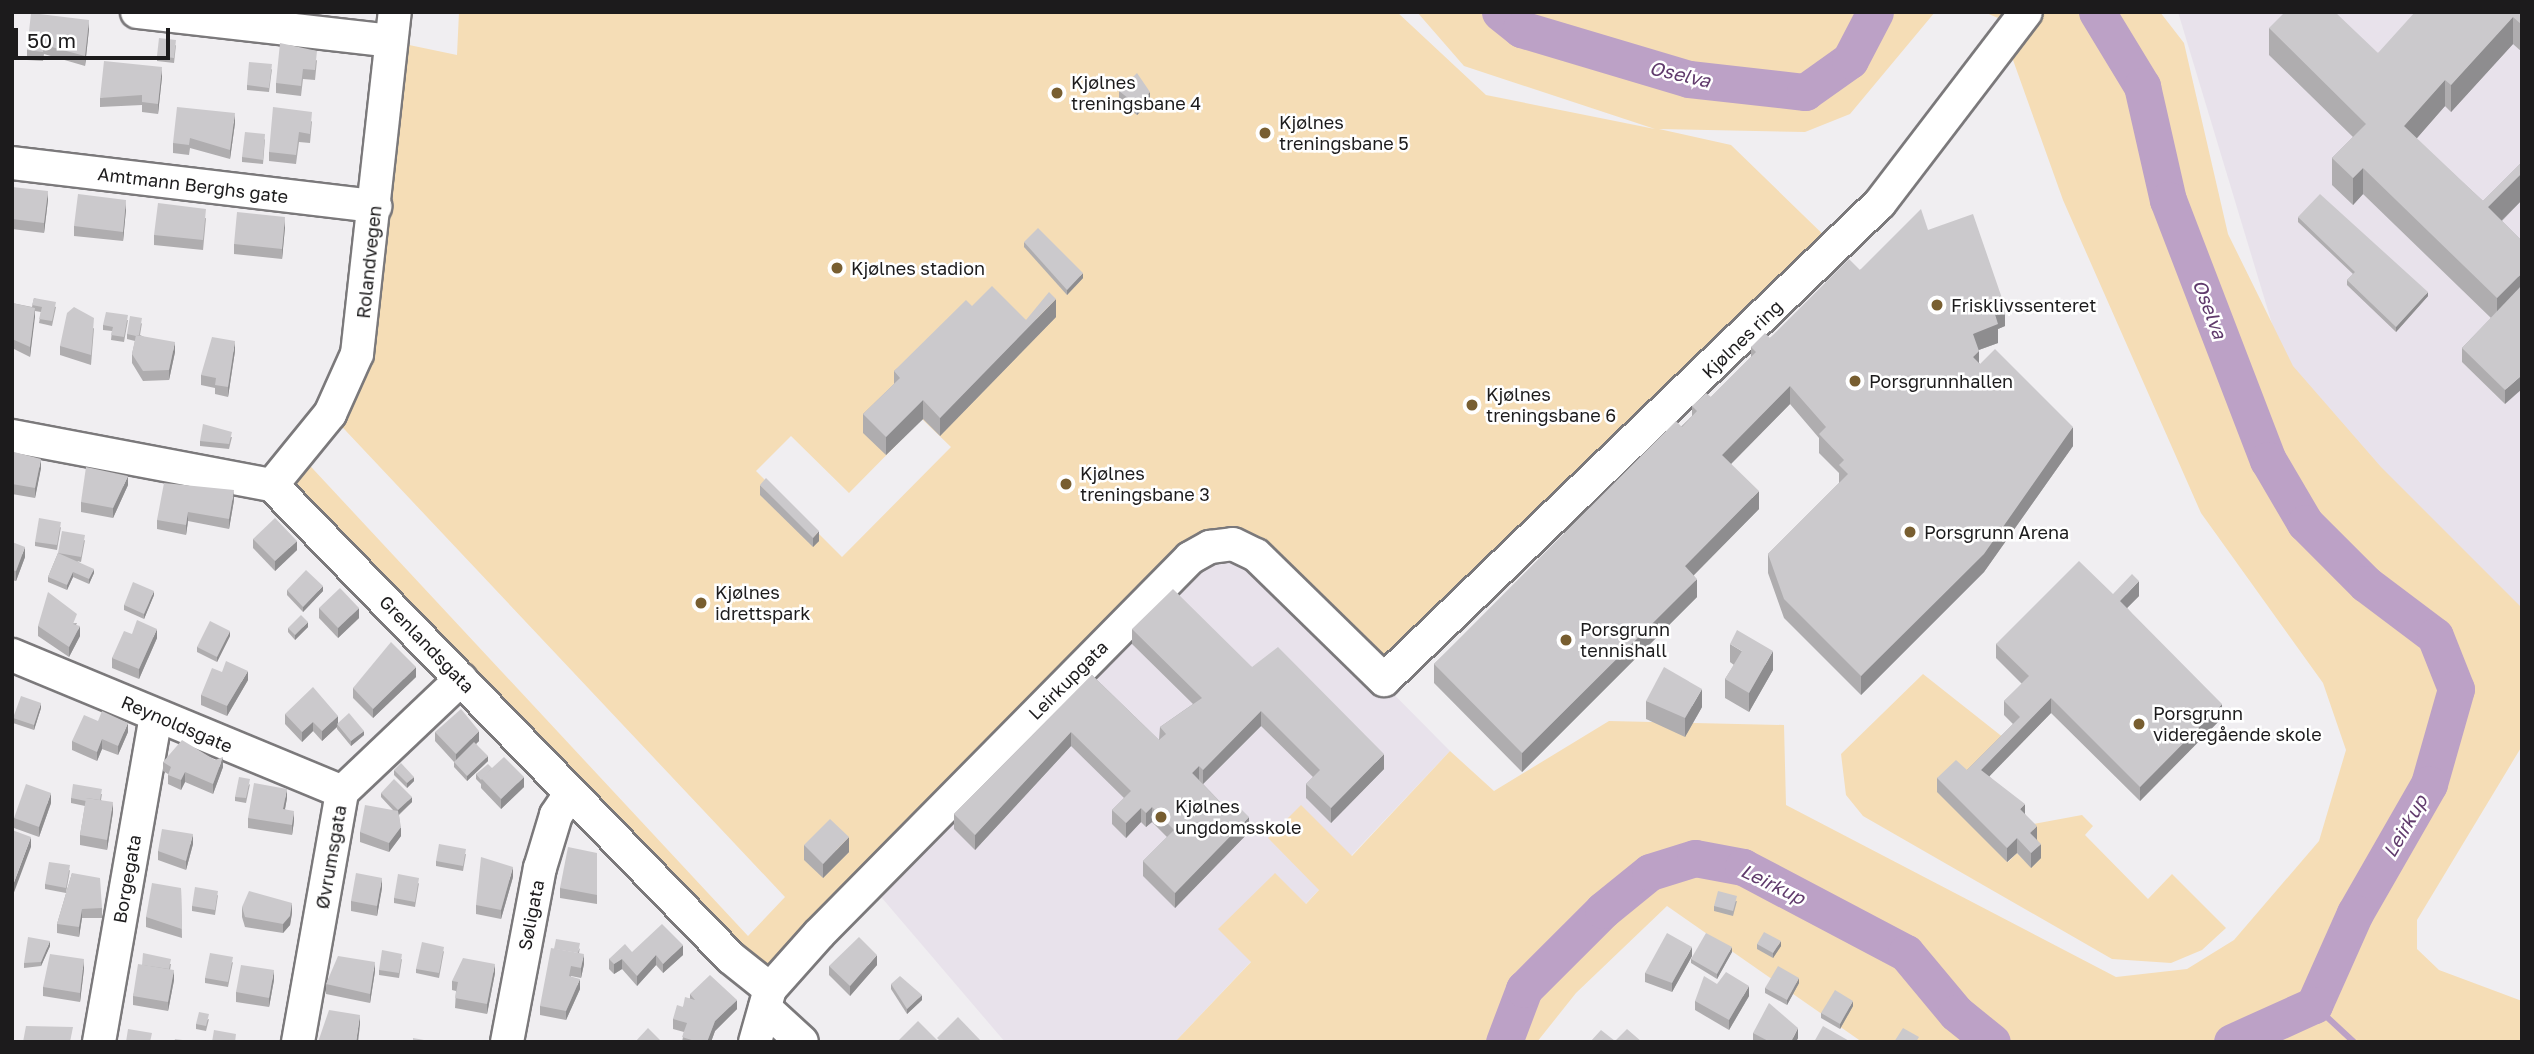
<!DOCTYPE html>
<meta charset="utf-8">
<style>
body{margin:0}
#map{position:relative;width:2534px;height:1054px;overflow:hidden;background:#f0eef1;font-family:"Golos Text",sans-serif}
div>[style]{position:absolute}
.built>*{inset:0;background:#e8e2eb}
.green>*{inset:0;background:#f5ddb6}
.stream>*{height:6px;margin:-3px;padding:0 3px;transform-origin:3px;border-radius:3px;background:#bca1c6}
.river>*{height:37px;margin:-18.5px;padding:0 18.5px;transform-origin:18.5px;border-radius:18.5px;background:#bca1c6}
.roads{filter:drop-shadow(2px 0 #7b797b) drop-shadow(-2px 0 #7b797b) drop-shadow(0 2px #7b797b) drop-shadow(0 -2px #7b797b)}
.minor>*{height:32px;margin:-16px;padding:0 16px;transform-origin:16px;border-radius:16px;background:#fff}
.wall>*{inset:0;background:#afadaf}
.shaded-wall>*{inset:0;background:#8e8d8f}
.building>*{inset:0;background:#cbc9cc}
.dots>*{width:19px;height:19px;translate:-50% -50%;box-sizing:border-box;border:4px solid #fff;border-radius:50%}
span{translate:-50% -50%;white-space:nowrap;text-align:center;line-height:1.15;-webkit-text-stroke:5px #fff;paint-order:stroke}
.poi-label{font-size:18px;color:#1c1b1c}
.left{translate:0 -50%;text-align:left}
.street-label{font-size:18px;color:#1c1b1c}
.water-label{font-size:19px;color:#603a6c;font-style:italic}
.frame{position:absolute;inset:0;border:14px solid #1c1b1c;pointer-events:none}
.scale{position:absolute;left:14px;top:28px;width:156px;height:32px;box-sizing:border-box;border:4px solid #1c1b1c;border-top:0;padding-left:9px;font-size:21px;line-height:24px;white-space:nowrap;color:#1c1b1c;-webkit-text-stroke:5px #fff;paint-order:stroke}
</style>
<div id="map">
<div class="built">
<div style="clip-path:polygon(2178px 12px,2522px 12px,2522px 616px,2292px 390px)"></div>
<div style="clip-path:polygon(1256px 555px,1450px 751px,1175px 1042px,1005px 1042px,870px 884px,1190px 558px)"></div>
</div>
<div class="green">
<div style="clip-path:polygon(evenodd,459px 12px,1397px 12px,1486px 95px,1655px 129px,1464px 66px,1417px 12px,1935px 12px,1850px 114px,1805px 132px,1659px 129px,1731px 145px,1835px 246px,1384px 680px,1256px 556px,1209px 547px,770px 989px,272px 485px,300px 455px,748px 936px,785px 897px,330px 414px,357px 354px,390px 41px,457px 55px,459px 12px,922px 419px,951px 447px,842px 557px,756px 471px,791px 436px,849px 493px,922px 419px)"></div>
<div style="clip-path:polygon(1984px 12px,2160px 12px,2184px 43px,2228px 234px,2293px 366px,2381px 467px,2522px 608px,2522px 746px,2417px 920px,2417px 949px,2439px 970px,2522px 1001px,2522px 1042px,1862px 1042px,1667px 906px,1576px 993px,1537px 1042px,1175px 1042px,1251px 962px,1218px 929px,1275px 873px,1306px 904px,1319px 890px,1268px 838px,1301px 805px,1352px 856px,1450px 751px,1494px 791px,1609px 721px,1784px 725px,1786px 805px,2116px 977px,2187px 969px,2234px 940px,2319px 841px,2346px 750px,2323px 683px,2201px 513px,2063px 200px,1998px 18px)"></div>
<div style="clip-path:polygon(1923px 674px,2009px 742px,1967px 784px,2008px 862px,2017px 853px,2031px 867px,2023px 826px,2082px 815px,2093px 826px,2085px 835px,2148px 899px,2172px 874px,2226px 928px,2202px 950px,2171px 963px,2112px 959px,1863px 816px,1846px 795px,1841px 754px)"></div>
</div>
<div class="stream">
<div style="left:2314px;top:1005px;width:54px;rotate:42.8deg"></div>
</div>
<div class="river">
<div style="left:1500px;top:12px;width:27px;rotate:39deg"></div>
<div style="left:1521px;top:29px;width:175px;rotate:16.6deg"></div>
<div style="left:1689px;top:79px;width:117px;rotate:6.4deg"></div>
<div style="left:1805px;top:92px;width:55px;rotate:-35.4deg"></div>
<div style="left:1850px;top:60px;width:54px;rotate:-62.5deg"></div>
<div style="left:2097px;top:12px;width:87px;rotate:58.7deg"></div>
<div style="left:2142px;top:86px;width:117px;rotate:77.2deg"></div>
<div style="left:2168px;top:200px;width:279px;rotate:69deg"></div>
<div style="left:2268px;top:460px;width:73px;rotate:59.6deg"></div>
<div style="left:2305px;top:523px;width:86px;rotate:45deg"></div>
<div style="left:2366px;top:584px;width:86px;rotate:37deg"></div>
<div style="left:2435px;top:636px;width:57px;rotate:68.4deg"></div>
<div style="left:2456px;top:689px;width:99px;rotate:105.9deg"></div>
<div style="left:2429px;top:784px;width:149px;rotate:119.8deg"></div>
<div style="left:2355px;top:913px;width:101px;rotate:114deg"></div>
<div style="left:2314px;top:1005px;width:90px;rotate:155.7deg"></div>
<div style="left:1504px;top:1042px;width:57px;rotate:-69.3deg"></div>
<div style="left:1524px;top:989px;width:112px;rotate:-45deg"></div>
<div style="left:1603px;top:910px;width:60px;rotate:-39deg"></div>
<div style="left:1650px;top:872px;width:47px;rotate:-17.3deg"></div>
<div style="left:1695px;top:858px;width:49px;rotate:10.6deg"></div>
<div style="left:1743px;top:867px;width:184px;rotate:27.8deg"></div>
<div style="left:1906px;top:953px;width:78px;rotate:50.2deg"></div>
<div style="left:1956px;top:1013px;width:46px;rotate:38.9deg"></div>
</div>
<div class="roads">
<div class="minor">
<div style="left:137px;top:12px;width:255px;rotate:6.5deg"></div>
<div style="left:12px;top:163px;width:366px;rotate:6.8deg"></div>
<div style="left:12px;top:436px;width:265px;rotate:10.7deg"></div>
<div style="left:272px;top:485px;width:659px;rotate:45.86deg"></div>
<div style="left:731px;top:958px;width:50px;rotate:38.5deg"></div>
<div style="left:272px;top:485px;width:92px;rotate:-50.8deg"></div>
<div style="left:330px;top:414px;width:66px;rotate:-65.8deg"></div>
<div style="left:357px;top:354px;width:344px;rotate:-83.7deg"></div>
<div style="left:12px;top:655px;width:357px;rotate:22.5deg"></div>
<div style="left:765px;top:1008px;width:50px;rotate:42.6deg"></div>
<div style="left:99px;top:1042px;width:331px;rotate:-80.1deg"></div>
<div style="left:298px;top:1042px;width:254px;rotate:-80deg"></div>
<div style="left:342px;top:792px;width:164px;rotate:-43.5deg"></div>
<div style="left:507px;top:1042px;width:177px;rotate:-79.3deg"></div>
<div style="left:540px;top:868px;width:55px;rotate:-73.2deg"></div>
<div style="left:556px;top:815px;width:25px;rotate:-56deg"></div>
<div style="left:755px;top:1042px;width:55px;rotate:-74.2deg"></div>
<div style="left:770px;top:989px;width:74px;rotate:-48.3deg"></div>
<div style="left:819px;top:934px;width:528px;rotate:-45.38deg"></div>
<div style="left:1190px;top:558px;width:23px;rotate:-29deg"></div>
<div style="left:1210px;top:547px;width:23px;rotate:-7deg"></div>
<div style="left:1233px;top:544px;width:25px;rotate:26deg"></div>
<div style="left:1256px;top:555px;width:179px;rotate:44.3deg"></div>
<div style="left:1384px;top:680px;width:688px;rotate:-43.88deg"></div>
<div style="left:1880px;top:203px;width:240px;rotate:-52.6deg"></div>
</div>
</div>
<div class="wall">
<div style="clip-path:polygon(2522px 12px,2522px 52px,2513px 44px,2451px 112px,2445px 106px,2416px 139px,2483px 201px,2522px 162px,2522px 200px,2502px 221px,2522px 241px,2505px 404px,2462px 362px,2462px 348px,2491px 318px,2363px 194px,2353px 205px,2332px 185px,2332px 158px,2353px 137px,2269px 55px,2269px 28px,2378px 53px)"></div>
<div style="clip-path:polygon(89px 29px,85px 66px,44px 54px,43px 61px,27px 60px,27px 50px)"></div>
<div style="clip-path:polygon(176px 45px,174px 63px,157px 61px,157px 56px)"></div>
<div style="clip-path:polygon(317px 60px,315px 80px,303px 79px,301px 96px,276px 93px,276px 83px)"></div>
<div style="clip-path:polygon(272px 69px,269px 92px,247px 90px,247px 85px)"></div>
<div style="clip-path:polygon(162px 77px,158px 114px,142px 112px,142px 105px,100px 107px,100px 98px)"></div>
<div style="clip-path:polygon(1119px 91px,1150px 102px,1137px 115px,1119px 101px)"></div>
<div style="clip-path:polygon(312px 121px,310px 143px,299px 142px,296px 164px,269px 161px,269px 152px)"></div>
<div style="clip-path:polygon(235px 123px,230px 159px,190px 148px,189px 155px,173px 153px,173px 143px)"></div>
<div style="clip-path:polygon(265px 139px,263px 164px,242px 162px,242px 157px)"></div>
<div style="clip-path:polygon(12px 187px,48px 200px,44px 233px,12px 229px)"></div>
<div style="clip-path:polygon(126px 209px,123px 241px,74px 236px,74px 226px)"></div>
<div style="clip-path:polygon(2298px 217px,2428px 296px,2396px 332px,2347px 285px,2347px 280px,2353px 274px,2298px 222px)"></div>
<div style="clip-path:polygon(206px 218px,203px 250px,154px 245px,154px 235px)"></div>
<div style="clip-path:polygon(285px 227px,282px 259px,234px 254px,234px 244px)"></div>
<div style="clip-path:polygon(1928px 230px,2005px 326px,1998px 329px,1998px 343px,1979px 350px,1979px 363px,2073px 446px,1984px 572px,1861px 695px,1784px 618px,1768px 573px,1768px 554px,1839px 483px,1839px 473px,1819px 453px,1819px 438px,1790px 404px,1731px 464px,1759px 509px,1694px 575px,1697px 597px,1522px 772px,1434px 683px,1434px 664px,1692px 416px,1692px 406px,1711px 397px,1751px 357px,1751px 347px,1770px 338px,1860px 270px)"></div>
<div style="clip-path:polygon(1024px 242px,1083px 278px,1067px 295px,1024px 247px)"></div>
<div style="clip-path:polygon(34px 298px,56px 307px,52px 326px,39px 323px,41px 312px,35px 311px,30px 357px,12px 348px,12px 303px,32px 307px)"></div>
<div style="clip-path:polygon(972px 306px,1026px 320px,1056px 317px,940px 436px,923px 419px,886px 455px,863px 433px,863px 414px,894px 384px,894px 371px)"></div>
<div style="clip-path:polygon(128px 320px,124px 342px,111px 340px,112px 331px,103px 330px,103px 325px)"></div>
<div style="clip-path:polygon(142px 323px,140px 335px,175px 352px,169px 380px,143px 381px,132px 363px,132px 354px,135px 341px,127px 339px,127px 334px)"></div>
<div style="clip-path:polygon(94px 328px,91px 365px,60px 355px,60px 346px)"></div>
<div style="clip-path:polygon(235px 351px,228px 397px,215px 394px,215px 388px,201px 385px,201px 375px)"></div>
<div style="clip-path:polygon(232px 437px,229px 449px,200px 446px,200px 441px)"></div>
<div style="clip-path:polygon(12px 460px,41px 468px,35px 498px,12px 494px)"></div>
<div style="clip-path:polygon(128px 485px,113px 518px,81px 512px,81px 502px)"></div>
<div style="clip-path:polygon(760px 485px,819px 541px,813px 547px,760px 495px)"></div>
<div style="clip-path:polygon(234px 500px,229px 529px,188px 521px,186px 535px,157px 529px,157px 520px)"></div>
<div style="clip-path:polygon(61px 527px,57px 550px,35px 546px,35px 542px)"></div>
<div style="clip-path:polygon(253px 539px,297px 550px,275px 571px,253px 548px)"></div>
<div style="clip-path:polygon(85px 540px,81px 562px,77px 561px,94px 573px,89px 584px,73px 577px,67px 590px,48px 582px,48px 577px,58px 553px)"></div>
<div style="clip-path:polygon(12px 542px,25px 557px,16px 581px,12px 580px)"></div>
<div style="clip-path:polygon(287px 590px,323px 591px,303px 612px,287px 595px)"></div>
<div style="clip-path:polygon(2113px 594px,2139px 596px,2127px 608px,2222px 718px,2140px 801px,2051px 713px,1989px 776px,2025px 814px,2037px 839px,2041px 858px,2031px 868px,2017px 853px,2007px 862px,1937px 792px,1937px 778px,1967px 770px,2013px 724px,2004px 715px,2004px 701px,2022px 684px,1996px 658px,1996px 644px)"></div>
<div style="clip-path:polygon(154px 595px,144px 619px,124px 610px,124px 605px)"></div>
<div style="clip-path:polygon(319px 608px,359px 618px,338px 638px,319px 618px)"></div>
<div style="clip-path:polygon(77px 623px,76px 625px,80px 636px,69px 657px,38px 636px,38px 626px)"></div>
<div style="clip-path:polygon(308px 627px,295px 640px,288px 632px,288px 628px)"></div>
<div style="clip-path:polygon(1132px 629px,1252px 667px,1384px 769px,1331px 823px,1306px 798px,1306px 784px,1313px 777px,1261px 726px,1203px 784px,1249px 832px,1175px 908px,1143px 876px,1143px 861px,1167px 837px,1152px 822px,1146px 827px,1141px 822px,1126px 838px,1112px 824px,1112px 810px,1124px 798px,1071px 746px,975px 850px,954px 829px,954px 814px,1092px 675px,1159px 740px,1160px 727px,1193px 704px,1132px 644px)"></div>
<div style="clip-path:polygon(132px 634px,157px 638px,139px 679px,112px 668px,112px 658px)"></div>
<div style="clip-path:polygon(230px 636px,217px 662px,197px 652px,197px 647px)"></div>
<div style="clip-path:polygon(1730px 644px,1773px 670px,1749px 712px,1725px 698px,1725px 679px,1734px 665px,1730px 662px)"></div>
<div style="clip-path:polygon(416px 677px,373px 718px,353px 698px,353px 688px)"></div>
<div style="clip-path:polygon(248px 680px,227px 716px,201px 705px,201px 695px)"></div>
<div style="clip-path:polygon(1646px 701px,1702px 707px,1685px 737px,1646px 719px)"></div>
<div style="clip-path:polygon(41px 708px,34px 730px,13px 723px,13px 718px)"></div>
<div style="clip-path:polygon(285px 714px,338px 723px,364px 735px,351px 746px,337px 729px,337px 727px,322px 741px,313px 731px,302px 742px,285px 724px)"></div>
<div style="clip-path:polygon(128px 732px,118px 755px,102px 749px,97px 761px,72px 750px,72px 741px)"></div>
<div style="clip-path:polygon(435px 732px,479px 741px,476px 744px,488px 761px,467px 781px,454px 767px,454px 762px,435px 741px)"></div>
<div style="clip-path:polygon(163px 762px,223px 767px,213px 794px,185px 782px,181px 790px,168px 784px,168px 774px,163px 771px)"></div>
<div style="clip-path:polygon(492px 768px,524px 787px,501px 809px,481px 788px,481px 784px,476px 779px,476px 774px)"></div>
<div style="clip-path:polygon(394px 770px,414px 781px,407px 788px,394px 775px)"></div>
<div style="clip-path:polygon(250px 784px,246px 803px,235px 801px,235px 797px)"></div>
<div style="clip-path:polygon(381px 793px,412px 802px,399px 815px,401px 836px,389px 852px,360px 842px,360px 832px,393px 810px,381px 797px)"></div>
<div style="clip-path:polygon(102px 794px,101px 800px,113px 812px,107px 850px,80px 845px,80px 835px,85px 806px,71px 803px,71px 798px)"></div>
<div style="clip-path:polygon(287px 798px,285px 809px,294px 821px,292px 835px,248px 828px,248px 818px)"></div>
<div style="clip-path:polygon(51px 803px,39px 837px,14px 828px,14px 818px)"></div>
<div style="clip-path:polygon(193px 844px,186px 870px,158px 860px,158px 851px)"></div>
<div style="clip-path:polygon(804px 845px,849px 852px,823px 878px,804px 860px)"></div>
<div style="clip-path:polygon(597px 853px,597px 904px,560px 898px,560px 888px)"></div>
<div style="clip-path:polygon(466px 854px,463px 871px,436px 866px,436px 861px)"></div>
<div style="clip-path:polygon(70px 870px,66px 893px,45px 889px,45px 884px)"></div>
<div style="clip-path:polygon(72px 873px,102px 908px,102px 918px,82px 918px,79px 937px,57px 933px,57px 924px)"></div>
<div style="clip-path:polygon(513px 877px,501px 919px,476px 914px,476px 905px)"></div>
<div style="clip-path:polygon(419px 883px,415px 907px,394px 903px,394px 898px)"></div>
<div style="clip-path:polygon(181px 888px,182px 938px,146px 927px,146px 917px)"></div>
<div style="clip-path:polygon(382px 888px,377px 916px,351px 911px,351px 901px)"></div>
<div style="clip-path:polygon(218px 895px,215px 915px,192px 911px,192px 906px)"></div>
<div style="clip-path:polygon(1737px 901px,1733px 916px,1714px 911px,1714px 906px)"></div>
<div style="clip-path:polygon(242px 907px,292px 913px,290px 925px,283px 933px,245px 927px,242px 917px)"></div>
<div style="clip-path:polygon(1757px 944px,1781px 946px,1773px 958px,1757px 949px)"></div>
<div style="clip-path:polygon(50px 946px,41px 966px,24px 968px,24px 963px)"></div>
<div style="clip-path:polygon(580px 948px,579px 953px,584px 964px,581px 978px,571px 976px,571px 977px,580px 989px,566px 1020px,540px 1015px,540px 1006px)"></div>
<div style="clip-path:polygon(444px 951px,439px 978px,416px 973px,416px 969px)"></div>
<div style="clip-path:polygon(632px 952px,683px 955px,663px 973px,656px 965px,637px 986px,622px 969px,614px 974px,609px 969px,609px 959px)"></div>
<div style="clip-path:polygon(1732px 952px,1717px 979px,1691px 963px,1691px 959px)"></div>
<div style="clip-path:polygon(1692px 956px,1672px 992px,1645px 982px,1645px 973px)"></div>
<div style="clip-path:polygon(402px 959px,399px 978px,379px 975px,379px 970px)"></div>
<div style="clip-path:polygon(233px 962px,228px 987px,205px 983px,205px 978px)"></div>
<div style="clip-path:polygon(171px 964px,170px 970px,174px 980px,168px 1011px,133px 1005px,133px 996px,142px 965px)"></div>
<div style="clip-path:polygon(877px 965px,850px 996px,829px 975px,829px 966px)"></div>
<div style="clip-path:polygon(84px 969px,80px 1002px,43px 996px,43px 987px)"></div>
<div style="clip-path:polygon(375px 971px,370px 1003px,326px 994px,326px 984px)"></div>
<div style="clip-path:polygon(495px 973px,487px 1014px,455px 1008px,456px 991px,452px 990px,452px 981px)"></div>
<div style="clip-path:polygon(274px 980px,269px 1007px,236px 1002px,236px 992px)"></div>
<div style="clip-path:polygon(1799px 983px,1787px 1005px,1765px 993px,1765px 988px)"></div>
<div style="clip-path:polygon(891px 984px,922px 1000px,907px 1014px,891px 989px)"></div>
<div style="clip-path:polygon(690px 994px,737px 1009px,715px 1031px,711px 1042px,682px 1042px,684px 1032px,673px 1029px,673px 1019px,690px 998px)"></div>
<div style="clip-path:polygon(1749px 996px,1729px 1030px,1695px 1010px,1695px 1001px)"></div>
<div style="clip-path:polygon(1853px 1006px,1840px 1029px,1821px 1018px,1821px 1013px)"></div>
<div style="clip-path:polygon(209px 1019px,206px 1031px,196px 1029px,196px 1024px)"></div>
<div style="clip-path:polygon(1753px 1033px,1798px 1038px,1796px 1042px,1753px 1042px)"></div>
</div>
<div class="shaded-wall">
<div style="clip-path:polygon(2513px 17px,2513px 44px,2451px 112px,2451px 85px)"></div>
<div style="clip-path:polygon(89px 20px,89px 29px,85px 66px,85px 56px)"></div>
<div style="clip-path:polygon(162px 67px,162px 77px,158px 114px,158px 104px)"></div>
<div style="clip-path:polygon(2445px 80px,2445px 106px,2404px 153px,2404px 126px)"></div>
<div style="clip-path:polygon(1150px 92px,1150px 102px,1137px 115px,1137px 105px)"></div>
<div style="clip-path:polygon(235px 113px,235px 123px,230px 159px,230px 150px)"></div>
<div style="clip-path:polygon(2363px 168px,2363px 194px,2353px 205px,2353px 178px)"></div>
<div style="clip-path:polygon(2522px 173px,2522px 200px,2488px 234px,2488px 207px)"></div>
<div style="clip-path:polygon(48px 191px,48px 200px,44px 233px,44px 223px)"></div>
<div style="clip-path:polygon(126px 200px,126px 209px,123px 241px,123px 232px)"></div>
<div style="clip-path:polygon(285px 217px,285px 227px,282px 259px,282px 249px)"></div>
<div style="clip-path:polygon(1083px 273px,1083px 278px,1067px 295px,1067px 290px)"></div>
<div style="clip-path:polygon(2522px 273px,2522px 299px,2497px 324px,2497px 298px)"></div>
<div style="clip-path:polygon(2428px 292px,2428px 296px,2396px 332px,2396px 327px)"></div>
<div style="clip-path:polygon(1056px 299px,1056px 317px,940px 436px,940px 418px)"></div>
<div style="clip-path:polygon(2005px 307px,2005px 326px,1998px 329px,1998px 343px,1973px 352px,1973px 334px,1994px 311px)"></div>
<div style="clip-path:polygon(35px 308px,35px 317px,30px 357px,30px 347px)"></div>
<div style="clip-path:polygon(235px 341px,235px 351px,228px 397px,228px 387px)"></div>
<div style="clip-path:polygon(175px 342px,175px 352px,169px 380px,169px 370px)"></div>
<div style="clip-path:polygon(1979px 351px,1979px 370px,1973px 357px)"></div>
<div style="clip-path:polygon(2522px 375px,2522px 389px,2505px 404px,2505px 390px)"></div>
<div style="clip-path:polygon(1790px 386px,1790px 404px,1722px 473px,1722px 455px)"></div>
<div style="clip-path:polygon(923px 400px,923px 419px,886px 455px,886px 437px)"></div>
<div style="clip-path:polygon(2073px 427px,2073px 446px,1984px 572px,1861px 695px,1861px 676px)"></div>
<div style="clip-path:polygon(41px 459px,41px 468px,35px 498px,35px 488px)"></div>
<div style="clip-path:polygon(128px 476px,128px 485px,113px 518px,113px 508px)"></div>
<div style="clip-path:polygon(234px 490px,234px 500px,229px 529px,229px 519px)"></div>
<div style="clip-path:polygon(1759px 491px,1759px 509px,1685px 584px,1685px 566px)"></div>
<div style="clip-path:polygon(188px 512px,188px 521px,186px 535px,186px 525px)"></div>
<div style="clip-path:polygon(819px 531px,819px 541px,813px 547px,813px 538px)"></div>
<div style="clip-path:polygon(297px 541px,297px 550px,275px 571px,275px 561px)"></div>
<div style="clip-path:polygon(25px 547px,25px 557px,16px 581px,16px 571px)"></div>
<div style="clip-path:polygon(94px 569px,94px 573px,89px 584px,89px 579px)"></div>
<div style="clip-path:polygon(73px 572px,73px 577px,67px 590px,67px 585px)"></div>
<div style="clip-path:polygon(1697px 579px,1697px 597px,1522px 772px,1522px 753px)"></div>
<div style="clip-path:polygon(2139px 581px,2139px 596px,2120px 615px,2120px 601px)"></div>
<div style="clip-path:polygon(323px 586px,323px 591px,303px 612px,303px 607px)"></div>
<div style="clip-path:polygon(154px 591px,154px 595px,144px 619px,144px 614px)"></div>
<div style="clip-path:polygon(359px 608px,359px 618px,338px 638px,338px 628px)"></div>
<div style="clip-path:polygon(308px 622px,308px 627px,295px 640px,295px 635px)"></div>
<div style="clip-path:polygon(80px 626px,80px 636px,69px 657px,69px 647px)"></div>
<div style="clip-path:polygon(157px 629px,157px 638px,139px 679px,139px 669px)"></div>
<div style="clip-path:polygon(230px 631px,230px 636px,217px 662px,217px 657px)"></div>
<div style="clip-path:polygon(1773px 651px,1773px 670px,1749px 712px,1749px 693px)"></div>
<div style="clip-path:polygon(416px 667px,416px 677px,373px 718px,373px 709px)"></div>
<div style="clip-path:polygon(248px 671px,248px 680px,227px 716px,227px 706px)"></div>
<div style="clip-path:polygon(1702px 689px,1702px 707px,1685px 737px,1685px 718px)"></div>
<div style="clip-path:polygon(2051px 698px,2051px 713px,1981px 785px,1981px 770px)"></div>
<div style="clip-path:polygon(41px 703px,41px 708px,34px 730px,34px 725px)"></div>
<div style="clip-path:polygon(2222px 704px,2222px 718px,2140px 801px,2140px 787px)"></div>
<div style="clip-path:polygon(1261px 711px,1261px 726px,1203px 784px,1203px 770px)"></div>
<div style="clip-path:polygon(338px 716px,338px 726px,337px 724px,337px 727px,322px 741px,322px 731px)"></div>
<div style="clip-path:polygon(313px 722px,313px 731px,302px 742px,302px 732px)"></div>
<div style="clip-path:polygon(128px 723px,128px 732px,118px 755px,118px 746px)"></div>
<div style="clip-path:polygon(364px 731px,364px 735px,351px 746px,351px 741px)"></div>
<div style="clip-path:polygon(479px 731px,479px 741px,456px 763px,456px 754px)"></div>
<div style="clip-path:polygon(1071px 732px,1071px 746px,975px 850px,975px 835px)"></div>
<div style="clip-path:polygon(102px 739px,102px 749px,97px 761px,97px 752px)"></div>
<div style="clip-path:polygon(1384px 754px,1384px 769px,1331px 823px,1331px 808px)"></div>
<div style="clip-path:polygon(488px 756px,488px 761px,467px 781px,467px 776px)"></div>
<div style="clip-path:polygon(223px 757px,223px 767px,213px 794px,213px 784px)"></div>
<div style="clip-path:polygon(1199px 766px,1199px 780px,1192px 773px)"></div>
<div style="clip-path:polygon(185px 772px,185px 782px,181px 790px,181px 780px)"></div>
<div style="clip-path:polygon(414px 777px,414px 781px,407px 788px,407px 783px)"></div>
<div style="clip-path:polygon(524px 777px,524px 787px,501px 809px,501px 799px)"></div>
<div style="clip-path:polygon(287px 789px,287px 798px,283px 819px,283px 809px)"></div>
<div style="clip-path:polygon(51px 793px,51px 803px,39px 837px,39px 827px)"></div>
<div style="clip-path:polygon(412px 797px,412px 802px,398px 815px,398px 810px)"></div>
<div style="clip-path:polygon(113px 802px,113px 812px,107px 850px,107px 840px)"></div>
<div style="clip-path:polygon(2025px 804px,2025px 818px,2020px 809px)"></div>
<div style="clip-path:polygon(1152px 807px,1152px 822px,1146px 827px,1146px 813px)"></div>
<div style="clip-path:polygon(1141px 808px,1141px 822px,1126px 838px,1126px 823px)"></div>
<div style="clip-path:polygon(294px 811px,294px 821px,292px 835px,292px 825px)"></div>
<div style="clip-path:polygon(1249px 817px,1249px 832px,1175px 908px,1175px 893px)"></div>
<div style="clip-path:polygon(2037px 826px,2037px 840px,2030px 833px)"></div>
<div style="clip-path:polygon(401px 827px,401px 836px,389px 852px,389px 843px)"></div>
<div style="clip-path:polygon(193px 834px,193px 844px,186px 870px,186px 861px)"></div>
<div style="clip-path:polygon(31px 837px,31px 847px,13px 895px,13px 885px)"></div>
<div style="clip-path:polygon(849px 837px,849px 852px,823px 878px,823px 864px)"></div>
<div style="clip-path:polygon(2017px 838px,2017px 853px,2007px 862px,2007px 848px)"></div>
<div style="clip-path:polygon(2041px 844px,2041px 858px,2031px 868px,2031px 853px)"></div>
<div style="clip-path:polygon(513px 867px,513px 877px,501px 919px,501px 910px)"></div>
<div style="clip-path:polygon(382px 878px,382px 888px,377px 916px,377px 906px)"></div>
<div style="clip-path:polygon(292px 903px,292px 913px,290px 925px,283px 933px,283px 924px)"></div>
<div style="clip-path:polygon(82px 909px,82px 918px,79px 937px,79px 927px)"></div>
<div style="clip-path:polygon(50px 941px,50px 946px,41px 966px,41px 962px)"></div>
<div style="clip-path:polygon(1781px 941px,1781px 946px,1773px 958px,1773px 953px)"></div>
<div style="clip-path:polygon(683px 945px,683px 955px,663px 973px,663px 964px)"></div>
<div style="clip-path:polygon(1692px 947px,1692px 956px,1672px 992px,1672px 983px)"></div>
<div style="clip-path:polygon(1732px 947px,1732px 952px,1717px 979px,1717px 974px)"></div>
<div style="clip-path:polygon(584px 954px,584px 964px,581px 978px,581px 968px)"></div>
<div style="clip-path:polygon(656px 955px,656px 965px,637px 986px,637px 976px)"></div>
<div style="clip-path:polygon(877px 955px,877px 965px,850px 996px,850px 986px)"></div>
<div style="clip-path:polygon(84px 959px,84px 969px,80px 1002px,80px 993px)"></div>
<div style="clip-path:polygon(622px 959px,622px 969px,614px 974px,614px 964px)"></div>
<div style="clip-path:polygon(375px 962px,375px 971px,370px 1003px,370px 994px)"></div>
<div style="clip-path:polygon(495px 964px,495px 973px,487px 1014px,487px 1004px)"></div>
<div style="clip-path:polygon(174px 970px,174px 980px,168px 1011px,168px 1002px)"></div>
<div style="clip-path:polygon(274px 970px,274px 980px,269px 1007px,269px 998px)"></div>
<div style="clip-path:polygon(1799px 978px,1799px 983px,1787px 1005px,1787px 1000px)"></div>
<div style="clip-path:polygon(580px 979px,580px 989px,566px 1020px,566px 1011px)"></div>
<div style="clip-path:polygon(1749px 986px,1749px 996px,1729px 1030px,1729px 1020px)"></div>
<div style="clip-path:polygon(922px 995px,922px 1000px,907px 1014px,907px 1009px)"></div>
<div style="clip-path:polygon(737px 1000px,737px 1009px,715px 1031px,711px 1042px,707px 1042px,715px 1021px)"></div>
<div style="clip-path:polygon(1853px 1001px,1853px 1006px,1840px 1029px,1840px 1024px)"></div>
<div style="clip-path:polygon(360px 1015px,360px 1025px,358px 1042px,356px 1042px)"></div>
<div style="clip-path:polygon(1798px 1028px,1798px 1038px,1796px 1042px,1791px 1042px)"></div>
</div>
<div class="building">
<div style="clip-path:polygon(2285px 12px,2335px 12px,2378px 53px,2415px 12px,2522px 12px,2522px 25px,2513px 17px,2451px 85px,2445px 80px,2404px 126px,2483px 201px,2522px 162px,2522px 173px,2488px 207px,2522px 241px,2522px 273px,2497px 298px,2363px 168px,2353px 178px,2332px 158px,2366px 124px,2269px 28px)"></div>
<div style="clip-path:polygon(31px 13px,89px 20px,85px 56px,44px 45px,43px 52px,27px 50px)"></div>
<div style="clip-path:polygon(159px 38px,176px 40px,174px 58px,157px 56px)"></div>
<div style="clip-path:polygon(280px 43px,317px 51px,315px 70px,303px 69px,301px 86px,276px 83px)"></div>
<div style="clip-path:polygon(104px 61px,162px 67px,158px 104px,142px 102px,142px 95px,100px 98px)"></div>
<div style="clip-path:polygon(249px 62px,272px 64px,269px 88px,247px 85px)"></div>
<div style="clip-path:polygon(1137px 73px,1150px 92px,1137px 105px,1119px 91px)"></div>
<div style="clip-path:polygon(177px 107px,235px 113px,230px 150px,190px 138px,189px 145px,173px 143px)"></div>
<div style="clip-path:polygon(273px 107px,312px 112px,310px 134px,299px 132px,296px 155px,269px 152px)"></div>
<div style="clip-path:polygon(245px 132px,265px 134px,263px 160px,242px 157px)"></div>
<div style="clip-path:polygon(12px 187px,48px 191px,44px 223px,12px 219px)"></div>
<div style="clip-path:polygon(78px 194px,126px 200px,123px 232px,74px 226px)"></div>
<div style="clip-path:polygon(2320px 194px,2428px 292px,2396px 327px,2347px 280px,2355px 272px,2298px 217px)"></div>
<div style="clip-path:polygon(158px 203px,206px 209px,203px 240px,154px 235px)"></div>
<div style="clip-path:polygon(1921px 209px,1928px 230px,1973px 214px,2005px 307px,1994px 311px,1998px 324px,1973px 334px,1979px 351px,1973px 357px,1980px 364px,1995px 349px,2073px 427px,1984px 554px,1861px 676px,1784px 599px,1768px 554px,1848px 474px,1839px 465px,1844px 460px,1819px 434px,1826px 427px,1790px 386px,1722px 455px,1759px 491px,1685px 566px,1697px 579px,1522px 753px,1434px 664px,1676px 421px,1682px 427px,1697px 411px,1692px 406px,1706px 393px,1711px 397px,1756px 352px,1751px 347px,1765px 333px,1770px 338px,1849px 259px,1860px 270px)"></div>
<div style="clip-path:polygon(237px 212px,285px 217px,282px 249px,234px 244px)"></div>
<div style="clip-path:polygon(1038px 228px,1083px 273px,1067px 290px,1024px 242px)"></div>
<div style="clip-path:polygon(2522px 285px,2522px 375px,2505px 390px,2462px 348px)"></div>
<div style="clip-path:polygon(992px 286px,1026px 320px,1049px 292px,1056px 299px,940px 418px,923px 400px,886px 437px,863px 414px,900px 378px,894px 371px,966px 300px,972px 306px)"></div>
<div style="clip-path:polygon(34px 298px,56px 302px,52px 321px,39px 319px,42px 307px,32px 305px)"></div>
<div style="clip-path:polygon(12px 303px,35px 308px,30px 347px,12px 339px)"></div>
<div style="clip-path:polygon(74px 307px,94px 318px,91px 355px,60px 346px,67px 313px)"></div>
<div style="clip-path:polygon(106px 312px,128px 315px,124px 337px,111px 335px,113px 327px,103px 325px)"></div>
<div style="clip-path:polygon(130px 316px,142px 318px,139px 335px,136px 335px,136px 336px,127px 334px)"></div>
<div style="clip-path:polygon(136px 335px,175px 342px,169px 370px,143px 371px,132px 354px)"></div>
<div style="clip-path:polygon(212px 337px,235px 341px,228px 387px,215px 385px,216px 378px,201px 375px)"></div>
<div style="clip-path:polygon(203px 424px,232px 432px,229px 444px,200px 441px)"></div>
<div style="clip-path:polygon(14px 452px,41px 459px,35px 488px,12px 484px,12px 460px)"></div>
<div style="clip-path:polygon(86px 467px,128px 476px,113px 508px,81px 502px)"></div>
<div style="clip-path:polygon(766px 478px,819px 531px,813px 538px,760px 485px)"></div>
<div style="clip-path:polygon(164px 483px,234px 490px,229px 519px,188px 512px,186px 525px,157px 520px)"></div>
<div style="clip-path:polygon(39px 518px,61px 522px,57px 545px,35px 542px)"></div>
<div style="clip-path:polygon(275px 518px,297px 541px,275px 561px,253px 539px)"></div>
<div style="clip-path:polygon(62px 531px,85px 535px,81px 557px,58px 553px)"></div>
<div style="clip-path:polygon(12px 542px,25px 547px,16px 571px,12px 570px)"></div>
<div style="clip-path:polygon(58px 553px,94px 569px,89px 579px,73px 572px,67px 585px,48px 577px)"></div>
<div style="clip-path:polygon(2079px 561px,2113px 594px,2132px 574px,2139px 581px,2120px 601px,2222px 704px,2140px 787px,2051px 698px,1981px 770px,2025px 804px,2020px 809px,2037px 826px,2030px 833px,2041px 844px,2031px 853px,2017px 838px,2007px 848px,1937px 778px,1956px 760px,1967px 770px,2020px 717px,2004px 701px,2029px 676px,1996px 644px)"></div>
<div style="clip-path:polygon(306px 570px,323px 586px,303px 607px,287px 590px)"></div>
<div style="clip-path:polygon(133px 582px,154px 591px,144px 614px,124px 605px)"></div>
<div style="clip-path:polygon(340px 588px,359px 608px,338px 628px,319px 608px)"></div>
<div style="clip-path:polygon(1173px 589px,1252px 667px,1278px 647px,1384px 754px,1331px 808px,1306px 784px,1320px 770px,1261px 711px,1203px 770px,1199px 766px,1192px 773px,1226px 808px,1233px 801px,1249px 817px,1175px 893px,1143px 861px,1174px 830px,1152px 807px,1146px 813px,1141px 808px,1126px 823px,1112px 810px,1131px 791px,1071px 732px,975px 835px,954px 814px,1092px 675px,1159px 740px,1166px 734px,1160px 727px,1202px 698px,1132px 629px)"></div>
<div style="clip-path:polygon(48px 592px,77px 614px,73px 624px,80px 626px,69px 647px,38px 626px)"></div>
<div style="clip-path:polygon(301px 615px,308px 622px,295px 635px,288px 628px)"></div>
<div style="clip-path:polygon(137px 620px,157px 629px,139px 669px,112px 658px,124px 631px,132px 634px)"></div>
<div style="clip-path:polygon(210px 621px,230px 631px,217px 657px,197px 647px)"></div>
<div style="clip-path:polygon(1737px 630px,1773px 651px,1749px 693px,1725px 679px,1742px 651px,1730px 644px)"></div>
<div style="clip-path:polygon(391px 642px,416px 667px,373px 709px,353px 688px)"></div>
<div style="clip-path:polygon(226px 661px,248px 671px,227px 706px,201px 695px,212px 668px,222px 672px)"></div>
<div style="clip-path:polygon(1664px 667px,1702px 689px,1685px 718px,1646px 701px)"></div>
<div style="clip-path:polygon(313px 687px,338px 716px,322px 731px,313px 722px,302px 732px,285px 714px)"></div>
<div style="clip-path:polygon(21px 696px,41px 703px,34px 725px,13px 718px)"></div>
<div style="clip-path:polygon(461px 709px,479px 731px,456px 754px,435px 732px)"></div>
<div style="clip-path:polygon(102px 711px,128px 723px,118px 746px,102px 739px,97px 752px,72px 741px,84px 715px,98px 721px)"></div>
<div style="clip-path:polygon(349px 713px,364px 731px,351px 741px,337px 724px)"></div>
<div style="clip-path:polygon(182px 740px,215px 760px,223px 757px,213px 784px,185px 772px,181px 780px,168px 775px,171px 767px,163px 762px)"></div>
<div style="clip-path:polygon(474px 742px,488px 756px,467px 776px,454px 762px)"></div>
<div style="clip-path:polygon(504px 757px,524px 777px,501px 799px,481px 778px)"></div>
<div style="clip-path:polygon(401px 763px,414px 777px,407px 783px,394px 770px)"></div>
<div style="clip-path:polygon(488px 764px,492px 768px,481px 780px,476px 774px)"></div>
<div style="clip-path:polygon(239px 777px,250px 779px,246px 798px,235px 797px)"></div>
<div style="clip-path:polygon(394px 779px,412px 797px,398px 810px,381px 793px)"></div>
<div style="clip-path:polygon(254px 783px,287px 789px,283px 809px,294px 811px,292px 825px,248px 818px)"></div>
<div style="clip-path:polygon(26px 784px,51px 793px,39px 827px,14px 818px)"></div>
<div style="clip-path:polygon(73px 784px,102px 789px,100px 800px,86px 798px,86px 801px,71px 798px)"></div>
<div style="clip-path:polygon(86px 798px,113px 802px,107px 840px,80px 835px)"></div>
<div style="clip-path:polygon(365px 805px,398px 811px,401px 827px,389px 843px,360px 832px)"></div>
<div style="clip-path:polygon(830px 819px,849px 837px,823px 864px,804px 845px)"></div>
<div style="clip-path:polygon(162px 829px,193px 834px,186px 861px,158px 851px)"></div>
<div style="clip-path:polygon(12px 830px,31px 837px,13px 885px,12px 885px)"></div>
<div style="clip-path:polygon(439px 844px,466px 849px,463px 866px,436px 861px)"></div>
<div style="clip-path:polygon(568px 847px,597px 853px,597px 895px,560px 888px)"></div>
<div style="clip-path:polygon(481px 857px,513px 867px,501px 910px,476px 905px)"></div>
<div style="clip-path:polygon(49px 862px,70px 865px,66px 888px,45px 884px)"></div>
<div style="clip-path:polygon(72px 873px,100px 878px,102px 908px,82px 909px,79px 927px,57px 924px)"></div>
<div style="clip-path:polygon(356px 873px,382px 878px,377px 906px,351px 901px)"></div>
<div style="clip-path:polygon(398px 874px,419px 878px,415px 902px,394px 898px)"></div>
<div style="clip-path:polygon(152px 883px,181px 888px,182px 929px,146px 917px)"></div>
<div style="clip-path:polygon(195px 887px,218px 891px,215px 910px,192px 906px)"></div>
<div style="clip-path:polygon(249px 891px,292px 903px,290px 916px,283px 924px,245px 917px,242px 907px)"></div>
<div style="clip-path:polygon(1718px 891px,1737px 896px,1733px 911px,1714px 906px)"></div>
<div style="clip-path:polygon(662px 924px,683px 945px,663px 964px,656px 955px,637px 976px,622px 959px,614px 964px,609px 959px,625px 944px,632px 952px)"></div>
<div style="clip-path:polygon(1764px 932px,1781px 941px,1773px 953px,1757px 944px)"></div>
<div style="clip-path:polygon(1667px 933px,1692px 947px,1672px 983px,1645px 973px)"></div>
<div style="clip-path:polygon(1706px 933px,1732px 947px,1717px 974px,1691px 959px)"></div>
<div style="clip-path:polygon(28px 937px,50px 941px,41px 962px,24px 963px)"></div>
<div style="clip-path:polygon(859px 937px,877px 955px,850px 986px,829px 966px)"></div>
<div style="clip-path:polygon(556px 939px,580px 943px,578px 953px,554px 949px)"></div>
<div style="clip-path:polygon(422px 942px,444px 947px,439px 973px,416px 969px)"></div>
<div style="clip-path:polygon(551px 948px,584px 954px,581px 968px,571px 966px,569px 976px,580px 979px,566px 1011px,540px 1006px)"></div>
<div style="clip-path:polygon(382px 950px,402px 954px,399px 973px,379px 970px)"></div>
<div style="clip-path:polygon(143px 953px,171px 959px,169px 969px,142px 965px)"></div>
<div style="clip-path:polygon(210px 953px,233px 957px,228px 982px,205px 978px)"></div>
<div style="clip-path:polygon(50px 954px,84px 959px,80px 993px,43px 987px)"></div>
<div style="clip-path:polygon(338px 956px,375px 962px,370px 994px,326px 984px)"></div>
<div style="clip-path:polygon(463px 958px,495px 964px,487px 1004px,455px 998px,458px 982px,452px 981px)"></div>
<div style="clip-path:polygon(138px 964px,174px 970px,168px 1002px,133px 996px)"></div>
<div style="clip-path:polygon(241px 965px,274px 970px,269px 998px,236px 992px)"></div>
<div style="clip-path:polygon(1778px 966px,1799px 978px,1787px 1000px,1765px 988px)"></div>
<div style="clip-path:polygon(1726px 972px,1749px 986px,1729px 1020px,1695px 1001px,1704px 976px,1717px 984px)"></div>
<div style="clip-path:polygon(710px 975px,737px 1000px,715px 1021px,707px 1042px,698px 1042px,682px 1037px,687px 1023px,673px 1019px,677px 1005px,683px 1007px,685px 997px,695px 1000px,690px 994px)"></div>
<div style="clip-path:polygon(900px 976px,922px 995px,907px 1009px,891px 984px)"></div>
<div style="clip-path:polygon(1835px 990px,1853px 1001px,1840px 1024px,1821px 1013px)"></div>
<div style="clip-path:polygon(1769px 1003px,1798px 1028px,1791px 1042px,1770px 1042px,1753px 1033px)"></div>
<div style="clip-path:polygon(329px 1010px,360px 1015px,356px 1042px,318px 1042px)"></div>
<div style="clip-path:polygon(199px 1012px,209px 1014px,206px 1026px,196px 1024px)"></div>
<div style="clip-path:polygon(958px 1017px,982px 1042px,941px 1042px,937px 1038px)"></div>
<div style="clip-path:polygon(918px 1021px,937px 1040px,937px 1042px,897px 1042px)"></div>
<div style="clip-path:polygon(26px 1026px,73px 1027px,70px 1042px,23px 1042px)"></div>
<div style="clip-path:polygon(1823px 1026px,1851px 1042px,1814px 1042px)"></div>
<div style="clip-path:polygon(648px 1028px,662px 1042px,635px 1042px)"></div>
<div style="clip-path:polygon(1903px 1028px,1919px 1037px,1916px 1042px,1894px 1042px)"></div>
<div style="clip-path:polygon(128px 1029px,152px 1033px,150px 1042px,126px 1042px)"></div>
<div style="clip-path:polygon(1627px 1029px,1642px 1042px,1590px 1042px,1601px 1030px,1615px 1041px)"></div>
<div style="clip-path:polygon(214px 1030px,236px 1034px,235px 1042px,212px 1042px)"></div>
<div style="clip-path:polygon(413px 1038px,435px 1042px,413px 1042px)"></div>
<div style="clip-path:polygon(175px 1039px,190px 1041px,174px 1042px)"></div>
</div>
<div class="dots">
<div style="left:1057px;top:93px;background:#785e30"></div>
<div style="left:1265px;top:133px;background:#785e30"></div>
<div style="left:837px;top:268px;background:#785e30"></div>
<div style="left:1937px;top:305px;background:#785e30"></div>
<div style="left:1855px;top:381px;background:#785e30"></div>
<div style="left:1472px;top:405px;background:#785e30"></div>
<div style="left:1066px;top:484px;background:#785e30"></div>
<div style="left:1910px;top:532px;background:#785e30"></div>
<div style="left:701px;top:603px;background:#785e30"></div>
<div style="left:1566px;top:640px;background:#785e30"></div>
<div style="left:2139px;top:724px;background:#785e30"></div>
<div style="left:1161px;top:817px;background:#785e30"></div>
</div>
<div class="poi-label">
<span class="left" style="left:1071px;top:93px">Kjølnes<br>treningsbane 4</span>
<span class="left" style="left:1279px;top:133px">Kjølnes<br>treningsbane 5</span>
<span class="left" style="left:851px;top:268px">Kjølnes stadion</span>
<span class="left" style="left:1951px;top:305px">Frisklivssenteret</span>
<span class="left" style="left:1869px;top:381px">Porsgrunnhallen</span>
<span class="left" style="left:1486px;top:405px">Kjølnes<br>treningsbane 6</span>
<span class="left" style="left:1080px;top:484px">Kjølnes<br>treningsbane 3</span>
<span class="left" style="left:1924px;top:532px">Porsgrunn Arena</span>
<span class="left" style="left:715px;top:603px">Kjølnes<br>idrettspark</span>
<span class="left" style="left:1580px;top:640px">Porsgrunn<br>tennishall</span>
<span class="left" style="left:2153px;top:724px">Porsgrunn<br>videregående skole</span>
<span class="left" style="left:1175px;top:817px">Kjølnes<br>ungdomsskole</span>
</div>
<div class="street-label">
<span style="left:193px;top:185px;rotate:7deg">Amtmann Berghs gate</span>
<span style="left:369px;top:262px;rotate:-84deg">Rolandvegen</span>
<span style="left:1742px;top:339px;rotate:-44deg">Kjølnes ring</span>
<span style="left:427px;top:644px;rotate:46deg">Grenlandsgata</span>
<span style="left:1068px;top:680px;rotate:-45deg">Leirkupgata</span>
<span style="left:177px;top:724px;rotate:23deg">Reynoldsgate</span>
<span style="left:331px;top:857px;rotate:-80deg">Øvrumsgata</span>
<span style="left:127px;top:879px;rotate:-80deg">Borgegata</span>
<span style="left:531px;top:915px;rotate:-79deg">Søligata</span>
</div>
<div class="water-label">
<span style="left:1680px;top:74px;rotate:13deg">Oselva</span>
<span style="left:2210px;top:309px;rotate:69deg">Oselva</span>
<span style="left:2405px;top:826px;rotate:-60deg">Leirkup</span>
<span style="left:1773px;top:884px;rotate:26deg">Leirkup</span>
</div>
<div class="frame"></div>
<div class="scale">50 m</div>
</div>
